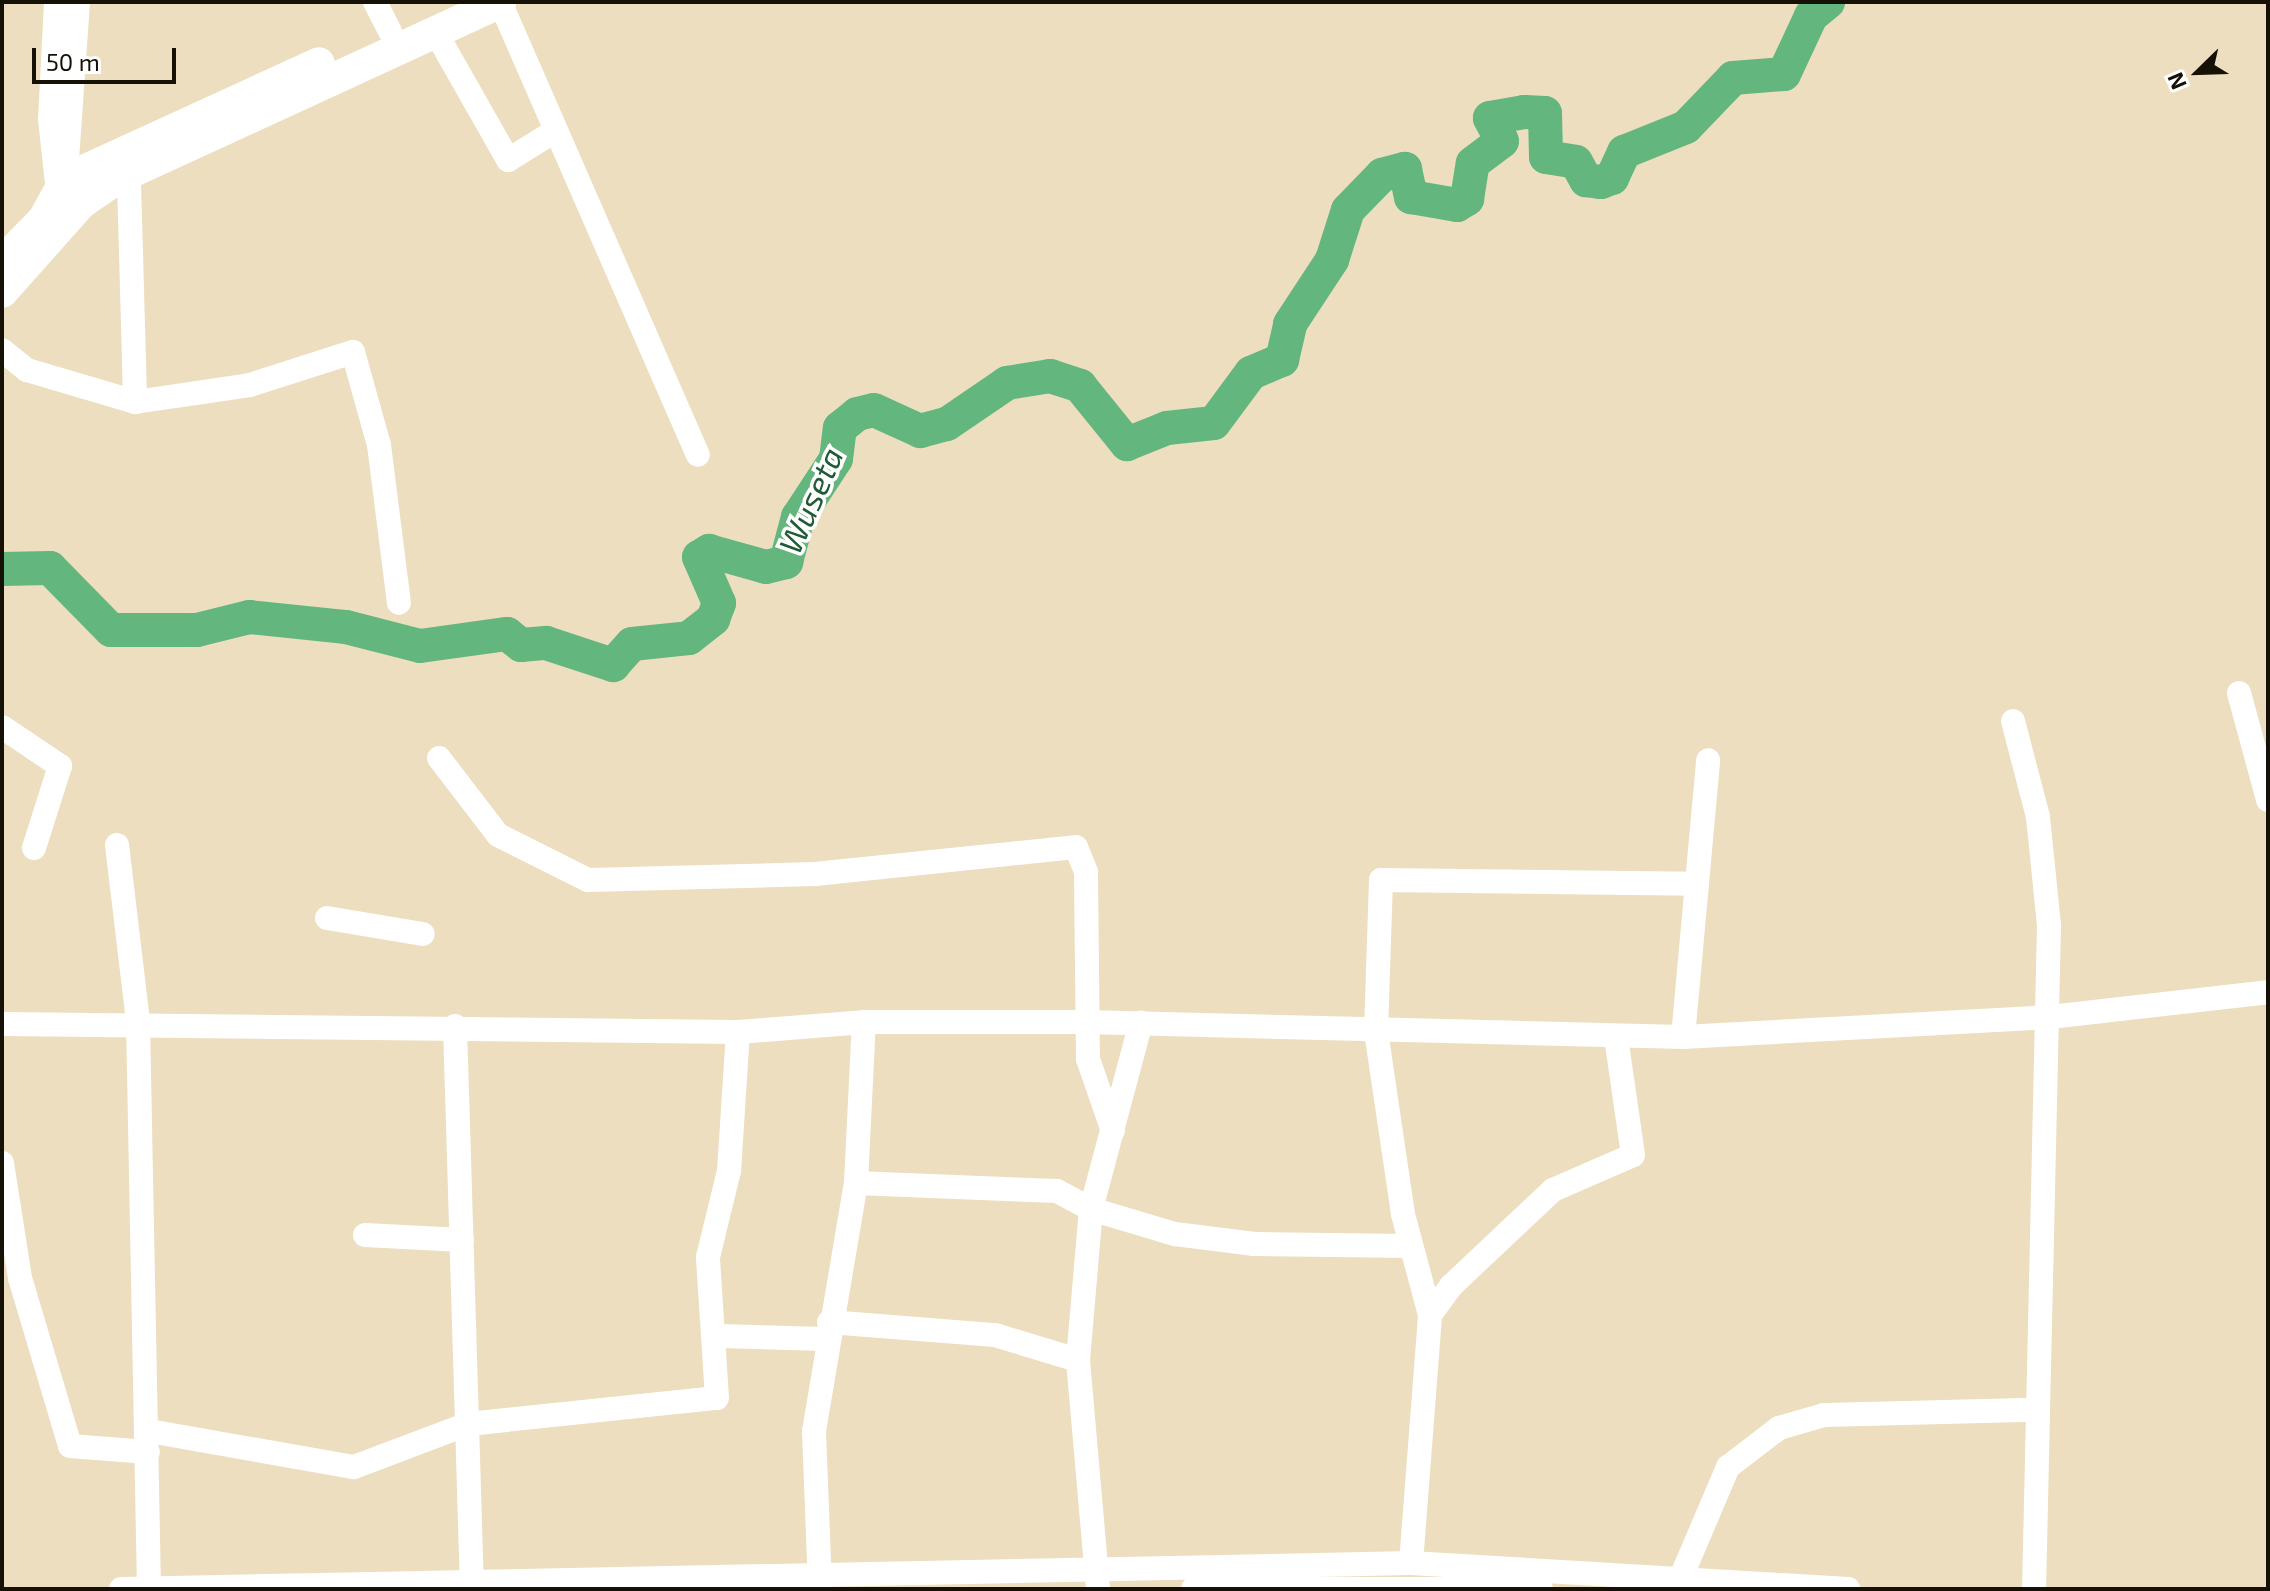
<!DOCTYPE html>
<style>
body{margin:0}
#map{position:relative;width:2270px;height:1591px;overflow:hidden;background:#ecdebe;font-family:"Exo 2",sans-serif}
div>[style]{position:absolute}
.river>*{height:34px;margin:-17px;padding:0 17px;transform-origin:17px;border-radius:17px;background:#63b67d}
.minor>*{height:24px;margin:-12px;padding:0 12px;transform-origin:12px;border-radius:12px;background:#fff}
.major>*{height:32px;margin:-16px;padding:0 16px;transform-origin:16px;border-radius:16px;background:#fff}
span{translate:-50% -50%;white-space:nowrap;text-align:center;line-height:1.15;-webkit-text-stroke:7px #fff;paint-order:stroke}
.water-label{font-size:32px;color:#1f5b35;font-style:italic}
.frame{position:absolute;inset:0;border:4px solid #161106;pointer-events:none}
.north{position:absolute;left:2158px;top:32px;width:80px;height:80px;-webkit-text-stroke:6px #fff;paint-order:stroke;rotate:247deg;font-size:22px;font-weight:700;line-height:32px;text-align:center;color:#161106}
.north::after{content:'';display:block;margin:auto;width:28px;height:36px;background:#161106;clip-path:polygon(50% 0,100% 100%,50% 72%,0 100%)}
.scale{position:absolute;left:32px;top:48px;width:144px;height:36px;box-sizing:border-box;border:4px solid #161106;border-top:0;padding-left:10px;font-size:24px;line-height:28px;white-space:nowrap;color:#161106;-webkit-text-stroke:6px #fff;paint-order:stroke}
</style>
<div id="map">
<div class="river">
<div style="left:2px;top:569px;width:48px;rotate:-1.2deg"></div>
<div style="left:50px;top:568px;width:87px;rotate:45.5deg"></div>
<div style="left:111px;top:630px;width:86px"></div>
<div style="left:197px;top:630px;width:54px;rotate:-14deg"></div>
<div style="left:249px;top:617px;width:98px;rotate:5.9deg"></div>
<div style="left:346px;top:627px;width:76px;rotate:14.4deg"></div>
<div style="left:420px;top:646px;width:88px;rotate:-7.9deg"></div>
<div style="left:507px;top:634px;width:18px;rotate:38deg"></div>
<div style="left:521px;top:645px;width:25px;rotate:-5deg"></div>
<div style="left:546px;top:643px;width:71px;rotate:18.2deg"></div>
<div style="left:613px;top:665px;width:28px;rotate:-48deg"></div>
<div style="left:632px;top:644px;width:57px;rotate:-6deg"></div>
<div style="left:689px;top:638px;width:31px;rotate:-38deg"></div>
<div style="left:713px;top:619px;width:17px;rotate:-69deg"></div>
<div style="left:719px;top:603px;width:50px;rotate:-113.5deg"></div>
<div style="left:699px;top:557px;width:12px;rotate:-31deg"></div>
<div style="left:709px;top:551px;width:59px;rotate:15.7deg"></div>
<div style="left:766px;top:567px;width:21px;rotate:-14deg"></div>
<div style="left:786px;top:562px;width:47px;rotate:-75.1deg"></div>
<div style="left:798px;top:517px;width:69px;rotate:-56.8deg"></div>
<div style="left:836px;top:459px;width:31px;rotate:-83deg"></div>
<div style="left:840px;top:428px;width:22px;rotate:-39deg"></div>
<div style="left:857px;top:414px;width:17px;rotate:-13deg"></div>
<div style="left:874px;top:410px;width:51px;rotate:24.5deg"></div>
<div style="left:920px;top:431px;width:28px;rotate:-15deg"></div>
<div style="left:947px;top:424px;width:73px;rotate:-34.3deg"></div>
<div style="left:1007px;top:383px;width:44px;rotate:-9.2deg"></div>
<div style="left:1050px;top:376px;width:32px;rotate:18deg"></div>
<div style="left:1080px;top:386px;width:75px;rotate:51deg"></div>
<div style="left:1127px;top:444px;width:43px;rotate:-21.8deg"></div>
<div style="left:1167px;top:428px;width:47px;rotate:-6.1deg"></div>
<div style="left:1214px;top:423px;width:62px;rotate:-53.5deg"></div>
<div style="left:1251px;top:373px;width:34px;rotate:-23deg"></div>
<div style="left:1282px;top:360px;width:37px;rotate:-77deg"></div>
<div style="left:1290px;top:324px;width:77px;rotate:-56.7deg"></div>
<div style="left:1332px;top:260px;width:52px;rotate:-72.3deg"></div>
<div style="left:1348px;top:210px;width:49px;rotate:-45.8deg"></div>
<div style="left:1382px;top:175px;width:24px;rotate:-15deg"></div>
<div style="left:1405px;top:169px;width:29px;rotate:78deg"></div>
<div style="left:1411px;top:197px;width:47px;rotate:9.9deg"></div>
<div style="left:1457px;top:205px;width:12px;rotate:-31deg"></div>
<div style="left:1467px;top:199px;width:36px;rotate:-81deg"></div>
<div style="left:1473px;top:163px;width:36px;rotate:-37deg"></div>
<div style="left:1502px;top:141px;width:26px;rotate:-118deg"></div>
<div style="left:1490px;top:118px;width:35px;rotate:-10deg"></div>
<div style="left:1524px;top:112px;width:21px;rotate:3deg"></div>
<div style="left:1545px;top:113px;width:44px;rotate:88.7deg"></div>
<div style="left:1546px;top:157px;width:30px;rotate:9deg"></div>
<div style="left:1576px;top:162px;width:21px;rotate:61deg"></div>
<div style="left:1586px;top:180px;width:15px;rotate:8deg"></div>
<div style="left:1601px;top:182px;width:12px;rotate:-20deg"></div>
<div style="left:1612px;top:178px;width:29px;rotate:-65deg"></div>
<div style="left:1624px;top:152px;width:67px;rotate:-22deg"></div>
<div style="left:1686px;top:127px;width:68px;rotate:-46.2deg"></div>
<div style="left:1733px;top:78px;width:51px;rotate:-4.5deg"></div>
<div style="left:1784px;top:74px;width:64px;rotate:-65deg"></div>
<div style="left:1811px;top:16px;width:22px;rotate:-39deg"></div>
</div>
<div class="minor">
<div style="left:56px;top:2px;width:117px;rotate:92.9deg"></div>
<div style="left:50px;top:119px;width:83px;rotate:83.8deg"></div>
<div style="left:375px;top:2px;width:33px;rotate:63deg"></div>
<div style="left:500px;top:2px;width:494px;rotate:66.4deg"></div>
<div style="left:436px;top:33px;width:146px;rotate:60.4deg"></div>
<div style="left:508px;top:160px;width:55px;rotate:-31.7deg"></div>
<div style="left:66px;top:174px;width:172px;rotate:-86deg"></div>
<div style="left:129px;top:182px;width:220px;rotate:88.4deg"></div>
<div style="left:2px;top:350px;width:32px;rotate:39deg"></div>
<div style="left:27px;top:370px;width:113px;rotate:16.5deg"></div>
<div style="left:135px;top:402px;width:116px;rotate:-8.4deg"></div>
<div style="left:250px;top:385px;width:108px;rotate:-17.8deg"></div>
<div style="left:353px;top:352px;width:97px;rotate:74.4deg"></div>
<div style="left:379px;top:445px;width:159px;rotate:82.8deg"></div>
<div style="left:2239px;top:693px;width:111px;rotate:74.8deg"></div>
<div style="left:2013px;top:721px;width:99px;rotate:75.4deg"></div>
<div style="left:2038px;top:817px;width:109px;rotate:84.2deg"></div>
<div style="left:2049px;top:925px;width:664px;rotate:91.29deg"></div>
<div style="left:2px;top:727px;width:70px;rotate:33.9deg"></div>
<div style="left:60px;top:766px;width:86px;rotate:107.6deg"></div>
<div style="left:439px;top:758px;width:97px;rotate:52.5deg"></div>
<div style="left:498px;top:835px;width:101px;rotate:26.6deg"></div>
<div style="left:588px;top:880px;width:227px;rotate:-1.5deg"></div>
<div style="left:815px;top:874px;width:262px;rotate:-5.9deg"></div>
<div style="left:1076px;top:847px;width:27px;rotate:68deg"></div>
<div style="left:1086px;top:872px;width:187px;rotate:89.4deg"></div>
<div style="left:1088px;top:1059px;width:76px;rotate:70.9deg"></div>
<div style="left:117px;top:845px;width:177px;rotate:83.2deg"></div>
<div style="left:138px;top:1021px;width:566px;rotate:88.89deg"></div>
<div style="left:327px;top:918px;width:97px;rotate:9.5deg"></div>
<div style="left:2px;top:1024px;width:736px;rotate:0.62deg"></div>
<div style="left:738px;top:1032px;width:126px;rotate:-4.5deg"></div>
<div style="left:864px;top:1022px;width:220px"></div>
<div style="left:1084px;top:1022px;width:599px;rotate:1.43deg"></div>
<div style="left:1683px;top:1037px;width:368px;rotate:-3.1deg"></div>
<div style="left:2050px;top:1017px;width:219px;rotate:-6.5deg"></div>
<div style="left:455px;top:1026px;width:563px;rotate:88.27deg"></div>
<div style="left:1683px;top:1037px;width:278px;rotate:-84.8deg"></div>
<div style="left:2px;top:1163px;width:116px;rotate:81.1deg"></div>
<div style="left:20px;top:1278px;width:175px;rotate:73.4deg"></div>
<div style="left:70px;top:1446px;width:78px;rotate:4.4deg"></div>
<div style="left:856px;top:1183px;width:201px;rotate:2.3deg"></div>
<div style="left:1057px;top:1191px;width:38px;rotate:28deg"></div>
<div style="left:1091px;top:1209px;width:88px;rotate:16.6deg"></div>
<div style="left:1175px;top:1234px;width:80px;rotate:7.2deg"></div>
<div style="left:1254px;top:1244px;width:157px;rotate:0.7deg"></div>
<div style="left:365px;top:1235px;width:97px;rotate:3deg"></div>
<div style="left:1430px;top:1315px;width:105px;rotate:-105deg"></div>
<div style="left:1403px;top:1214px;width:185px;rotate:-98.4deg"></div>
<div style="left:1376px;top:1031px;width:151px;rotate:-88.1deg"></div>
<div style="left:1381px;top:880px;width:315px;rotate:0.7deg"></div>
<div style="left:829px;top:1322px;width:167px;rotate:4.5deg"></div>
<div style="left:995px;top:1335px;width:87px;rotate:16.8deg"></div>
<div style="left:718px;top:1336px;width:107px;rotate:1.6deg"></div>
<div style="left:149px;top:1431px;width:208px;rotate:10deg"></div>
<div style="left:354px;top:1467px;width:122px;rotate:-20.7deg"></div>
<div style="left:468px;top:1424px;width:250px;rotate:-6deg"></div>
<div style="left:717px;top:1398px;width:141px;rotate:-93.7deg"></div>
<div style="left:708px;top:1257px;width:89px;rotate:-76.3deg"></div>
<div style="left:729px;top:1171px;width:139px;rotate:-86.3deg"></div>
<div style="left:1411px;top:1563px;width:249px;rotate:-85.6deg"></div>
<div style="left:1430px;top:1315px;width:36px;rotate:-54deg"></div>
<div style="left:1451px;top:1286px;width:140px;rotate:-43.3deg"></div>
<div style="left:1553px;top:1190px;width:87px;rotate:-23.6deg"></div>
<div style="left:1633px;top:1155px;width:119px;rotate:-98.2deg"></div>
<div style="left:820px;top:1587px;width:156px;rotate:-92.2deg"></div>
<div style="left:814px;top:1431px;width:252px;rotate:-80.4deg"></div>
<div style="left:856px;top:1183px;width:161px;rotate:-87.2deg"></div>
<div style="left:121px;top:1589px;width:1290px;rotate:-1.15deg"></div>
<div style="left:1411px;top:1563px;width:438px;rotate:3.4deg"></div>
<div style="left:1098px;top:1589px;width:230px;rotate:-95deg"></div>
<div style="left:1078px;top:1360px;width:152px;rotate:-85.1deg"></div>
<div style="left:1091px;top:1209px;width:193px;rotate:-75deg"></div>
<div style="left:1193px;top:1589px;width:348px"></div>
<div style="left:1676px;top:1589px;width:133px;rotate:-66.9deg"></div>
<div style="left:1728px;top:1467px;width:64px;rotate:-37.4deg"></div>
<div style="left:1779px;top:1428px;width:47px;rotate:-16.1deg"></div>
<div style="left:1824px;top:1415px;width:210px;rotate:-1.4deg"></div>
</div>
<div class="major">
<div style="left:2px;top:262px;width:60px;rotate:-45.7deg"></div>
<div style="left:44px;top:219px;width:46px;rotate:-61.2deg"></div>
<div style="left:66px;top:179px;width:278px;rotate:-24.6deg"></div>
<div style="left:2px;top:292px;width:119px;rotate:-48.4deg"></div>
<div style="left:81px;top:203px;width:42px;rotate:-34.4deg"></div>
<div style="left:116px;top:179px;width:423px;rotate:-24.7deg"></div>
</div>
<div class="water-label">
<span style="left:810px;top:500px;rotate:-66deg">Wuseta</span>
</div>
<div class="frame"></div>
<div class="north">N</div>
<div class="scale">50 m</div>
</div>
